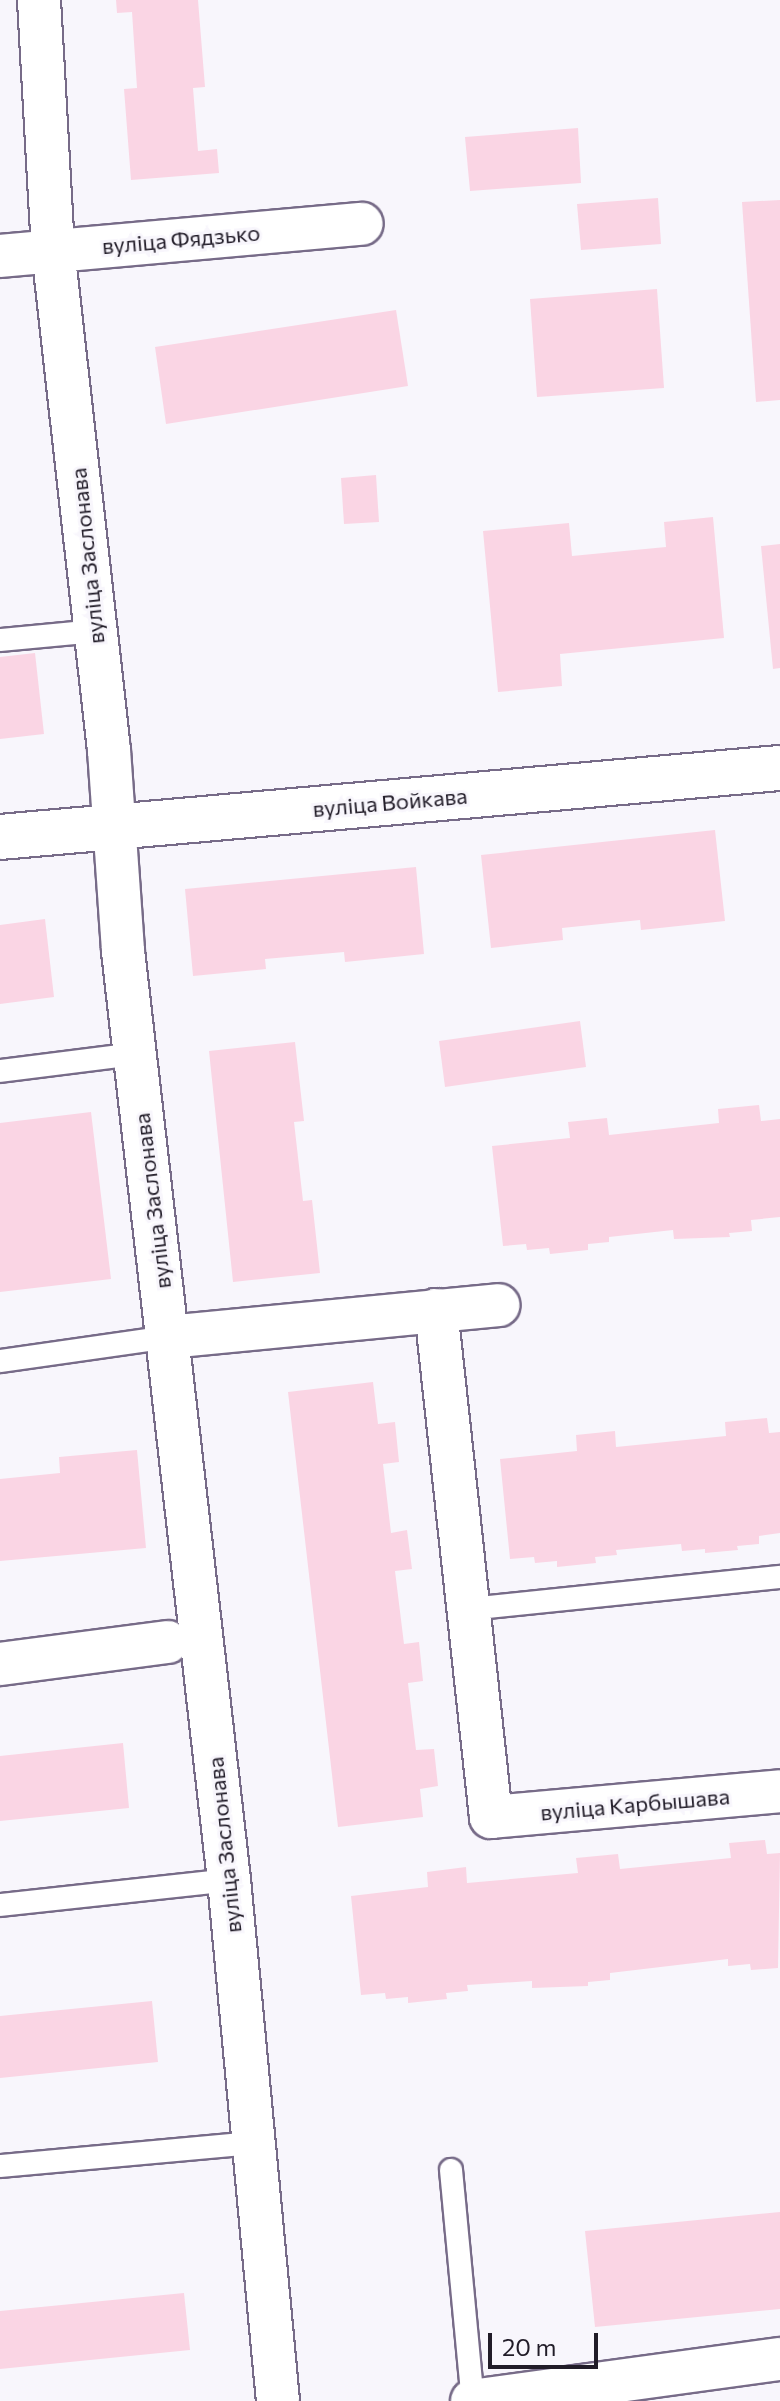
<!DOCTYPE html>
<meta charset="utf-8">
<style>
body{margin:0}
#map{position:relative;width:780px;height:2401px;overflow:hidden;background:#f8f6fc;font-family:Commissioner,sans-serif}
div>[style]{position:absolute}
.building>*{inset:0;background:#fad5e4}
.roads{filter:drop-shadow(2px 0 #776b88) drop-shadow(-2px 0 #776b88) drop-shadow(0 2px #776b88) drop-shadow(0 -2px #776b88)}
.lane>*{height:22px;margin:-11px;padding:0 11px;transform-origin:11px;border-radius:11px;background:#fff}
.street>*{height:42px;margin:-21px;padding:0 21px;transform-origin:21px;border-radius:21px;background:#fff}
.secondary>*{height:44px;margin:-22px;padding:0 22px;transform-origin:22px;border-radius:22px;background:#fff}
span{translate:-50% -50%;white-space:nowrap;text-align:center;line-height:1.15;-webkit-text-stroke:6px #f8f6fc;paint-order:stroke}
.street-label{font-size:22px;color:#211c28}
.scale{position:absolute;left:488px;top:2333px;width:110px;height:36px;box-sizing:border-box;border:4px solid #211c28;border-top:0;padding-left:10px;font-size:24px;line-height:28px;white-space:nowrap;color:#211c28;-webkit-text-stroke:6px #f8f6fc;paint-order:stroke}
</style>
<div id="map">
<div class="building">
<div style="clip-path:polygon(116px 0,198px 0,205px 87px,193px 88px,198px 151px,217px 149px,219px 173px,131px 180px,124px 89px,137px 88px,132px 12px,117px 13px)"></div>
<div style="clip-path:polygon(578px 128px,581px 183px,470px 191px,465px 137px)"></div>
<div style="clip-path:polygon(658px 198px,661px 244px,581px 250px,577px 204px)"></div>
<div style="clip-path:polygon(780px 200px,780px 400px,756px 402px,742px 202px)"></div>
<div style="clip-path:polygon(657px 289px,664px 388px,537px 397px,530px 299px)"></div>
<div style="clip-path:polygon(396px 310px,408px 386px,166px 424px,155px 347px)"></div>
<div style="clip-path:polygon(376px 475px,379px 522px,344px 524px,341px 478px)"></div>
<div style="clip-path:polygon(713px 517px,724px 638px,560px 654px,562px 686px,498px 692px,483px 531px,569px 523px,572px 556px,666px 547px,664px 522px)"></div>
<div style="clip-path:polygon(780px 544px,780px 668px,773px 669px,761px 546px)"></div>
<div style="clip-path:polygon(35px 653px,44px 734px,0 739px,0 657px)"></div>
<div style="clip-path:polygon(715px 830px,725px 921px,641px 930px,640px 920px,562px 928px,563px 940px,491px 948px,481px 855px)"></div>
<div style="clip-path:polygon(416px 867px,424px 954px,345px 962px,344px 952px,265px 959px,266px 969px,193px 976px,185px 889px)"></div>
<div style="clip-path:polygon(45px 919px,54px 997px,0 1004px,0 925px)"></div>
<div style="clip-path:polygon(580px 1021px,586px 1067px,445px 1087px,439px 1041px)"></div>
<div style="clip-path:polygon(295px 1042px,304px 1121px,294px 1122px,303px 1201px,312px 1200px,320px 1273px,233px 1282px,209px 1051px)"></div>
<div style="clip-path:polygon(759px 1105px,761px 1121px,780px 1119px,780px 1217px,751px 1220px,752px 1231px,729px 1233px,730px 1237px,674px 1239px,673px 1230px,609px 1237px,609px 1242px,588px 1244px,588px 1250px,550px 1254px,549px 1248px,527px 1250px,526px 1244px,503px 1246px,492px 1146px,570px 1138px,568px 1122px,607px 1118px,609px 1135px,719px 1123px,718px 1109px)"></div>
<div style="clip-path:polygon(91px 1112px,111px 1279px,0 1292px,0 1123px)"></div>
<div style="clip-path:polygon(373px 1382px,378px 1424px,395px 1422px,399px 1462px,383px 1464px,391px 1533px,407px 1530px,412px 1569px,395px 1571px,404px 1644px,419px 1642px,423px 1681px,408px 1683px,416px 1750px,434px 1749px,438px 1786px,420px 1789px,423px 1817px,338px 1827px,288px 1392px)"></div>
<div style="clip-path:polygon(767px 1418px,769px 1433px,780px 1432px,780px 1533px,759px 1536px,759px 1544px,737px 1546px,738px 1550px,705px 1553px,705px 1549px,682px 1551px,681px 1544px,616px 1550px,617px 1555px,595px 1557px,596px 1563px,557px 1567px,557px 1561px,535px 1563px,534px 1557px,510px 1559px,500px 1459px,577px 1451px,576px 1435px,615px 1431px,616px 1447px,726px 1436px,725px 1422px)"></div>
<div style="clip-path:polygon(137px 1450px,146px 1548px,0 1561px,0 1479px,60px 1473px,59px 1457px)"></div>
<div style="clip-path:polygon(123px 1743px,129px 1808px,0 1821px,0 1756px)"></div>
<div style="clip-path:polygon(765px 1840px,767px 1854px,780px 1853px,778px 1968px,751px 1970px,750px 1964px,728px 1966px,728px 1959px,610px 1973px,610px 1980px,588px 1982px,588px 1986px,532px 1988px,532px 1981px,467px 1985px,468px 1991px,446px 1993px,447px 1999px,408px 2003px,408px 1997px,386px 1999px,385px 1993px,361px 1995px,351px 1896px,428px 1887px,427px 1872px,466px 1867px,467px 1883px,578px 1873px,576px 1858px,618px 1854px,620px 1869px,731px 1858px,729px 1843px)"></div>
<div style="clip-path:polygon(152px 2001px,158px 2062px,0 2078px,0 2016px)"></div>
<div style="clip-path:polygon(780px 2212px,780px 2309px,595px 2327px,585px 2231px)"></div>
<div style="clip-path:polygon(184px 2293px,190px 2350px,0 2369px,0 2311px)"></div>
</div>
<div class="roads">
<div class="lane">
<div style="left:0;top:640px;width:96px;rotate:-5.4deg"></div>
<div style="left:0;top:1071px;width:136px;rotate:-7.2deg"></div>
<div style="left:0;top:1361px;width:170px;rotate:-8.1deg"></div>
<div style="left:469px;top:1609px;width:313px;rotate:-5.9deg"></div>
<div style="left:0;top:1905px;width:230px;rotate:-6.2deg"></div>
<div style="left:0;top:2166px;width:254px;rotate:-5.2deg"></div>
<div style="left:451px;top:2170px;width:232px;rotate:84.6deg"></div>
</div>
<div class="street">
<div style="left:39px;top:0;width:250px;rotate:86.8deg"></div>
<div style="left:53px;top:250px;width:503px;rotate:83.61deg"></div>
<div style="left:109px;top:750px;width:201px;rotate:86deg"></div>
<div style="left:123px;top:951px;width:935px;rotate:83.49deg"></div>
<div style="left:229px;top:1880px;width:523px;rotate:84.63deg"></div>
<div style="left:0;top:256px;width:363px;rotate:-5.1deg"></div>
<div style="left:436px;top:1310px;width:510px;rotate:83.81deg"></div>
<div style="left:491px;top:1817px;width:290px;rotate:-5.1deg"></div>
<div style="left:168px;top:1337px;width:332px;rotate:-5.5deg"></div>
<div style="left:0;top:1664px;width:169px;rotate:-7.5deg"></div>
<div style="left:472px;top:2401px;width:311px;rotate:-7.8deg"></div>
</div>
<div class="secondary">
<div style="left:0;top:837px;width:783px;rotate:-5.06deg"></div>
</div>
</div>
<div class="street-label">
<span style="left:181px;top:239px;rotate:-5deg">вуліца Фядзько</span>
<span style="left:87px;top:556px;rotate:-96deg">вуліца Заслонава</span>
<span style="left:390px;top:802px;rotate:-5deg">вуліца Войкава</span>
<span style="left:152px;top:1201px;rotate:-97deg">вуліца Заслонава</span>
<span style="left:635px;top:1804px;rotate:-5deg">вуліца Карбышава</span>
<span style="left:224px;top:1845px;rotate:-96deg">вуліца Заслонава</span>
</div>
<div class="scale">20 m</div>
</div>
